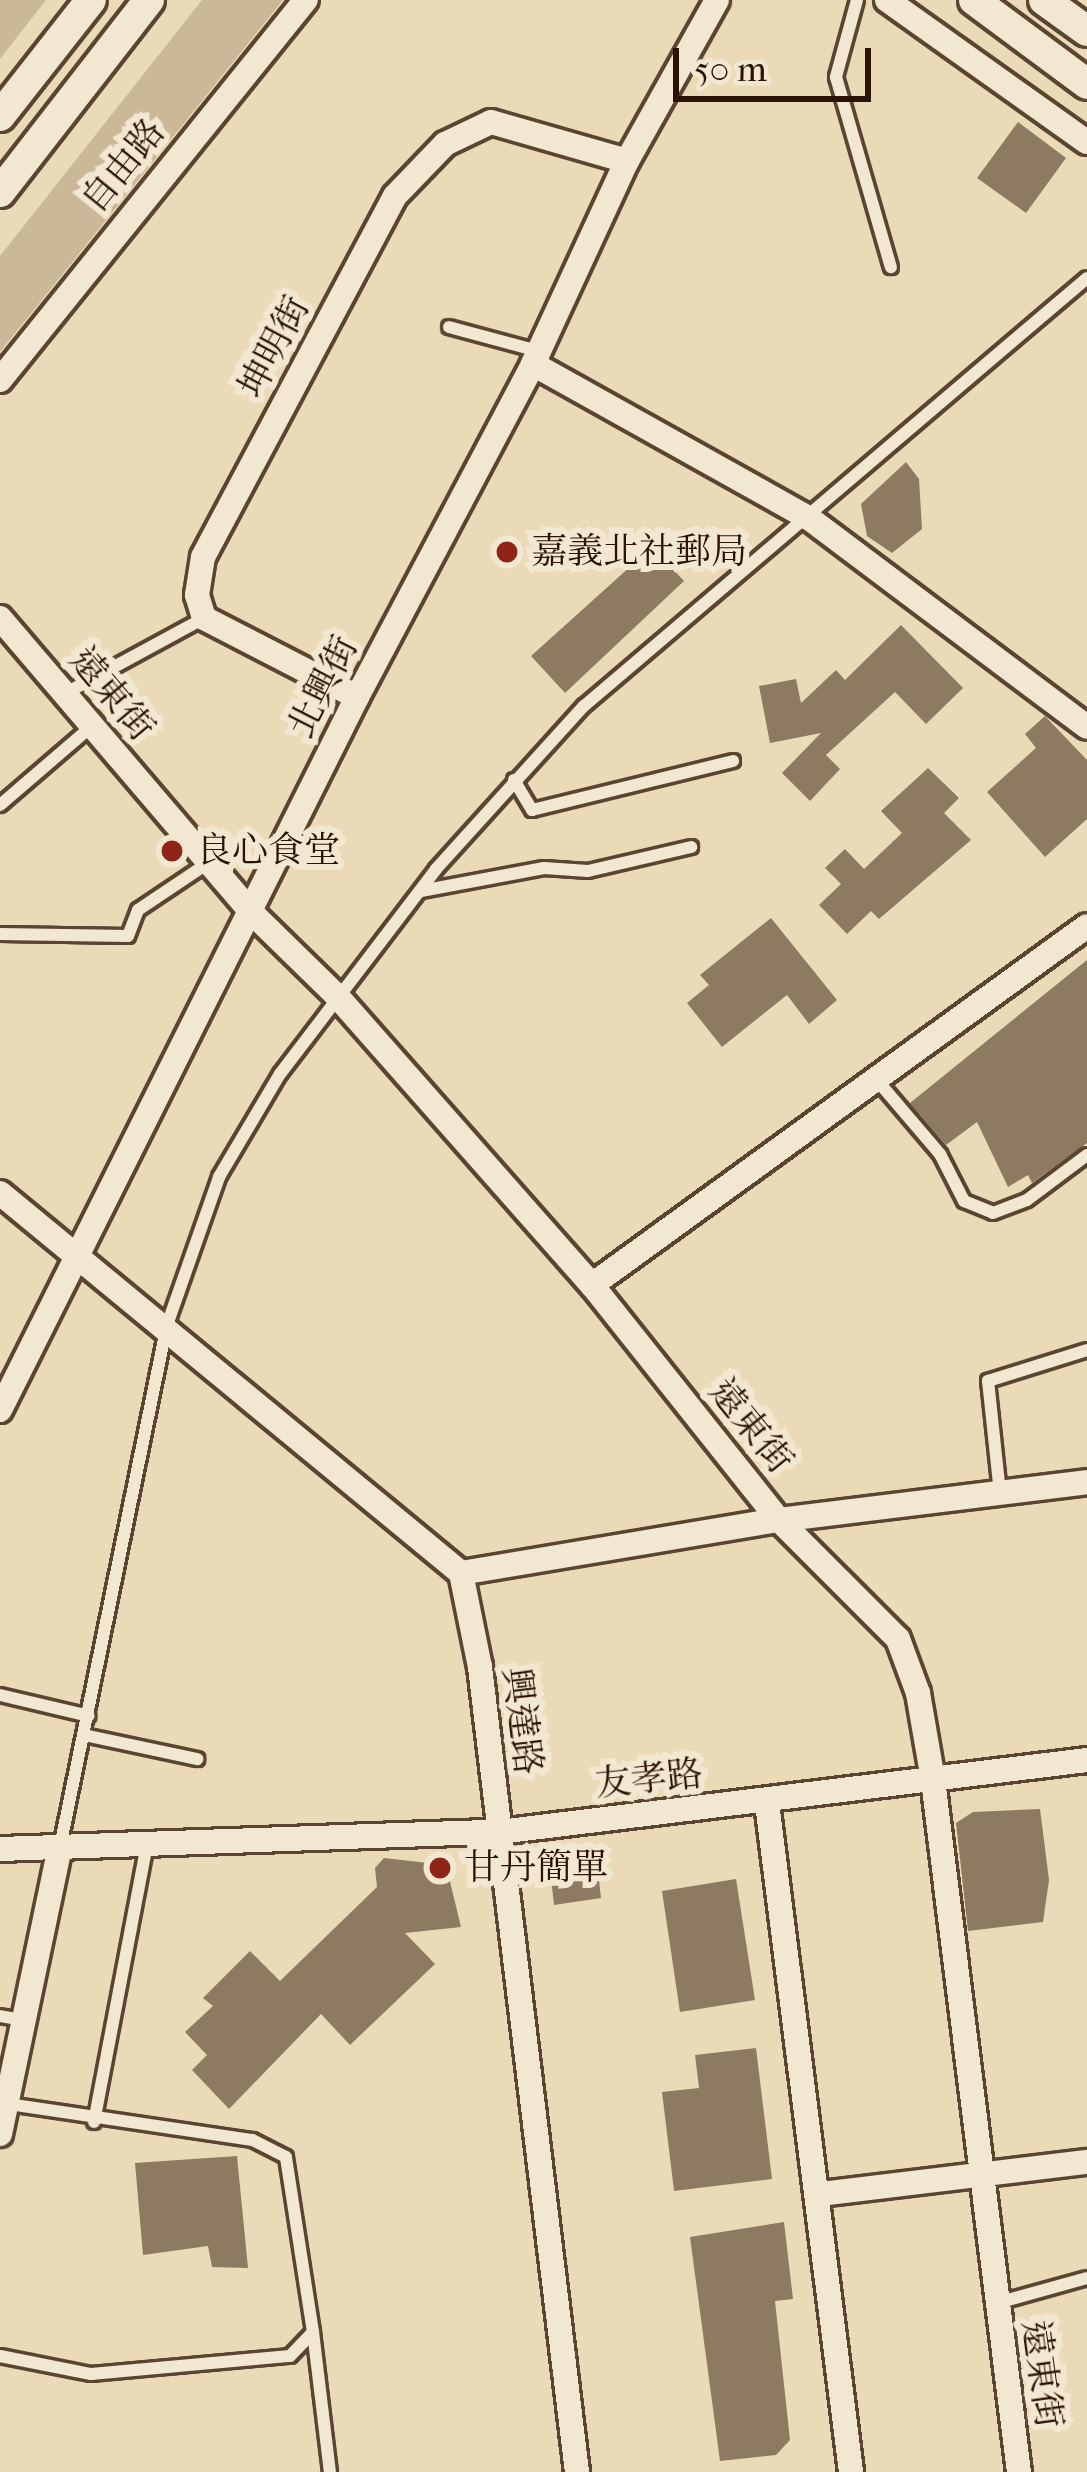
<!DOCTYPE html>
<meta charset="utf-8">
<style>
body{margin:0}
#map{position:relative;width:1087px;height:2472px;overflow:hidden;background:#ebdab7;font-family:"IM FELL French Canon","Noto Serif TC",serif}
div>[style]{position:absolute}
.green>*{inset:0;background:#cab899}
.building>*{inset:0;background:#8e7a61}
.roads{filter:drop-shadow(3px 0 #5a4531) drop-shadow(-3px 0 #5a4531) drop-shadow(0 3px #5a4531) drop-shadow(0 -3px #5a4531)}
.service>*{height:12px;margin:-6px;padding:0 6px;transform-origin:6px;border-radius:6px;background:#f2e7d0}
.minor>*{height:24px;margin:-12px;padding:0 12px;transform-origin:12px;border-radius:12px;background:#f2e7d0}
.tertiary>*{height:30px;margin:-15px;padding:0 15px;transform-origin:15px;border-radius:15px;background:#f2e7d0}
.dots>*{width:33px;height:33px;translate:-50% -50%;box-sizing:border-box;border:6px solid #f2e7d0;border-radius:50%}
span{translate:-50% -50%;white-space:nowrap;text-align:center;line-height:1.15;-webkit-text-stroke:12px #f2e7d0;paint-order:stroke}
.street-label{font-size:36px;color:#2a1304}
.poi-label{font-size:36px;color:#2a1304}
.left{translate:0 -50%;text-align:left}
.scale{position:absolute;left:673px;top:48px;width:198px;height:54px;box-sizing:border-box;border:6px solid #2a1304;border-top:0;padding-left:15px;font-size:36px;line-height:42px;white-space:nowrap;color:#2a1304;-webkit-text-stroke:9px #f2e7d0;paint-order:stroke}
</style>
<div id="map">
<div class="green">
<div style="clip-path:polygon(0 0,46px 0,0 59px)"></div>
<div style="clip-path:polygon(202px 0,283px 0,0 352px,0 256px)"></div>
</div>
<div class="building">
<div style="clip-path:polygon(1018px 122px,1066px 158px,1026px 213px,977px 178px)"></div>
<div style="clip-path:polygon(906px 462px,919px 479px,922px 529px,892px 553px,867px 536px,861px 504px)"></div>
<div style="clip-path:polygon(652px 547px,684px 581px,565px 693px,531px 656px)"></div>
<div style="clip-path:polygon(901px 625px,963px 688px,926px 724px,895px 692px,826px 755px,840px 769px,810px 801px,782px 773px,821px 733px,770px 743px,759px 686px,796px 679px,801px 703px,836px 670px,845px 680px)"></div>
<div style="clip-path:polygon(1045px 716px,1087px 760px,1087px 819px,1045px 857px,987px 792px,1036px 748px,1025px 734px)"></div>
<div style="clip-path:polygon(928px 768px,959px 798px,944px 813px,971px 840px,879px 919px,871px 911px,847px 934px,819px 905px,841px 884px,825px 868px,845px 849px,864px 869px,902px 833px,881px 811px)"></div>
<div style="clip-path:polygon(771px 918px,837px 1000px,809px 1024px,787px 995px,722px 1047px,687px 1003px,709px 985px,700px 975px)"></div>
<div style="clip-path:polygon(1087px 960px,1087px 1143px,1032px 1183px,1028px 1175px,1008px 1187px,977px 1122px,946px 1145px,910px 1103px)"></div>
<div style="clip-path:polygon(1040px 1809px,1049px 1880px,1043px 1922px,968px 1931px,956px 1823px,973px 1812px)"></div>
<div style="clip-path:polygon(596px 1854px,601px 1898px,554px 1905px,551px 1878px,559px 1867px)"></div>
<div style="clip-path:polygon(384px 1858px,446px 1865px,461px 1927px,405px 1933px,435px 1964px,350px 2045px,321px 2014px,229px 2109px,192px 2070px,207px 2055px,185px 2032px,213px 2006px,203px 1998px,250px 1951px,280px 1981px,377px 1887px,375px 1868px)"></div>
<div style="clip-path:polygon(736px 1879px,755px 2000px,680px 2012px,662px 1891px)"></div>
<div style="clip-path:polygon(756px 2048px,772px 2179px,674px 2191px,662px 2092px,699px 2088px,695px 2055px)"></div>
<div style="clip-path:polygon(237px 2156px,248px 2268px,212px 2267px,208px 2246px,143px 2255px,135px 2163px)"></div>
<div style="clip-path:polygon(784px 2222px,793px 2299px,775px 2301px,790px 2440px,776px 2455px,720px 2461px,690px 2237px)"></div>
</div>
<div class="roads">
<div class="service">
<div style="left:857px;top:0;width:80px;rotate:105.3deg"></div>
<div style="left:836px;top:77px;width:198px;rotate:73.9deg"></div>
<div style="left:449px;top:327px;width:92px;rotate:15.1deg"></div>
<div style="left:66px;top:693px;width:157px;rotate:-28.5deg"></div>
<div style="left:514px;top:780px;width:35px;rotate:59deg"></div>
<div style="left:532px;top:810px;width:207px;rotate:-13.7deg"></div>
<div style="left:0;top:805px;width:121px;rotate:-40.7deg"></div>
<div style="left:421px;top:891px;width:125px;rotate:-10.6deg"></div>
<div style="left:544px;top:868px;width:44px;rotate:3.9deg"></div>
<div style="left:588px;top:871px;width:106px;rotate:-13.1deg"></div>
<div style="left:0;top:934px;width:128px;rotate:0.9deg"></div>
<div style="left:128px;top:936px;width:28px;rotate:-69deg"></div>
<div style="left:138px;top:910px;width:84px;rotate:-33.9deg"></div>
<div style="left:876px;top:1079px;width:99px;rotate:49.5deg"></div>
<div style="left:940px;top:1154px;width:53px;rotate:62.9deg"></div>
<div style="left:964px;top:1201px;width:31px;rotate:22deg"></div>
<div style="left:993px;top:1213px;width:36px;rotate:-21deg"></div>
<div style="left:1027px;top:1200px;width:75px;rotate:-36.9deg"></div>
<div style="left:1000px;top:1493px;width:113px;rotate:-96.1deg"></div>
<div style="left:988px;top:1381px;width:104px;rotate:-17.4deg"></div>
<div style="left:0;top:1695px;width:91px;rotate:13.3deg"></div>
<div style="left:84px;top:1735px;width:116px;rotate:12deg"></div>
<div style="left:60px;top:1847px;width:533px;rotate:-78.42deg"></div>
<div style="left:167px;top:1325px;width:157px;rotate:-70.6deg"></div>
<div style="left:219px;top:1177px;width:120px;rotate:-59.4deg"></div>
<div style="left:280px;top:1074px;width:258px;rotate:-52.7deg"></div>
<div style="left:436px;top:869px;width:220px;rotate:-47.8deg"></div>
<div style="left:584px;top:706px;width:660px;rotate:-40.39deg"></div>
<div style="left:0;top:2016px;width:23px;rotate:10deg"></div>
<div style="left:94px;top:2122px;width:282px;rotate:-79.2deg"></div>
<div style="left:997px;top:2303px;width:93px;rotate:-15.5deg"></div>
<div style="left:313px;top:2332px;width:141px;rotate:83.1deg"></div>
<div style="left:0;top:2356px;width:93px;rotate:11.2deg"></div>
<div style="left:91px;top:2374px;width:200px;rotate:-5.2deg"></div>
<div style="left:290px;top:2356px;width:33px;rotate:-46deg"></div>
<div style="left:313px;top:2332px;width:177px;rotate:-98.8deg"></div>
<div style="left:286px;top:2157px;width:38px;rotate:-153deg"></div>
<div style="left:252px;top:2140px;width:248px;rotate:-171.6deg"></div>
</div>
<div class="minor">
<div style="left:887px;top:0;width:245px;rotate:35.4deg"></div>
<div style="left:533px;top:364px;width:317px;rotate:29.2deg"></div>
<div style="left:810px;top:519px;width:346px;rotate:36.9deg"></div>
<div style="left:0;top:380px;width:488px;rotate:-51.2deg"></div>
<div style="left:0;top:618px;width:389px;rotate:49.5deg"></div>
<div style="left:253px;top:914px;width:117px;rotate:44.3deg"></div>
<div style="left:337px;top:996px;width:385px;rotate:48.6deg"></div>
<div style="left:592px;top:1285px;width:300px;rotate:51.5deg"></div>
<div style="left:779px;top:1520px;width:168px;rotate:45deg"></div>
<div style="left:898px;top:1639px;width:58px;rotate:69.7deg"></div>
<div style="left:918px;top:1693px;width:88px;rotate:80.2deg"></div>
<div style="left:933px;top:1780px;width:697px;rotate:82.92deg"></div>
<div style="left:357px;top:697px;width:172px;rotate:-152.7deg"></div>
<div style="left:204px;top:618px;width:24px;rotate:-107deg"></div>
<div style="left:197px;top:595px;width:38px;rotate:-81deg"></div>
<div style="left:203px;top:557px;width:409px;rotate:-62deg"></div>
<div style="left:395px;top:196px;width:72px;rotate:-46.1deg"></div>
<div style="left:445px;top:144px;width:51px;rotate:-25.6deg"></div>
<div style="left:491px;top:122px;width:141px;rotate:16deg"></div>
<div style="left:0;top:1193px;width:597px;rotate:39.5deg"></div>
<div style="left:461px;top:1573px;width:96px;rotate:78.6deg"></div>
<div style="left:480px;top:1667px;width:811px;rotate:83.13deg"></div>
<div style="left:592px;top:1285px;width:611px;rotate:-35.95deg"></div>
<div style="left:0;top:1410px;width:797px;rotate:-63.4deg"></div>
<div style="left:357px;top:697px;width:377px;rotate:-62.1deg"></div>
<div style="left:533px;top:364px;width:224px;rotate:-65.2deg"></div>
<div style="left:627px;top:161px;width:184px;rotate:-60.8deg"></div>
<div style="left:461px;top:1573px;width:322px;rotate:-9.5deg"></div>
<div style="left:779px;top:1520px;width:310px;rotate:-7deg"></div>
<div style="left:767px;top:1803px;width:674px;rotate:82.84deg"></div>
<div style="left:0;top:1849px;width:499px;rotate:-2deg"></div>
<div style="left:499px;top:1832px;width:592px;rotate:-6.98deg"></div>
<div style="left:0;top:2134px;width:292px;rotate:-78.2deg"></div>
<div style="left:821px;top:2194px;width:268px;rotate:-6.9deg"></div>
</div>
<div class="tertiary">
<div style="left:974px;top:0;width:141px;rotate:36.6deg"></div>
<div style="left:1044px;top:0;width:53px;rotate:35.8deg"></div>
<div style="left:0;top:116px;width:147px;rotate:-51.9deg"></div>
<div style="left:0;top:192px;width:243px;rotate:-52.2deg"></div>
</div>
</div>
<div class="dots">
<div style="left:507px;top:552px;background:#8f2418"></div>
<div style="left:172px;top:851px;background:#8f2418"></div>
<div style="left:440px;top:1868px;background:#8f2418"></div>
</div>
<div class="street-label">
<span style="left:123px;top:166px;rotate:-51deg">自由路</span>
<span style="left:274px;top:347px;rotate:-62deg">坤明街</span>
<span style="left:323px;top:687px;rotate:-63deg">北興街</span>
<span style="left:112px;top:694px;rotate:50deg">遠東街</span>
<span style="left:751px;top:1426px;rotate:51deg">遠東街</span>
<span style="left:522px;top:1721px;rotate:83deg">興達路</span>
<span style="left:649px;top:1779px;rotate:-6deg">友孝路</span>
<span style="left:1042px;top:2374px;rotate:82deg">遠東街</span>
</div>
<div class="poi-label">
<span class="left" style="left:531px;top:552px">嘉義北社郵局</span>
<span class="left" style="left:196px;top:851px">良心食堂</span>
<span class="left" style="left:464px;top:1868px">甘丹簡單</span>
</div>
<div class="scale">50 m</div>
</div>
